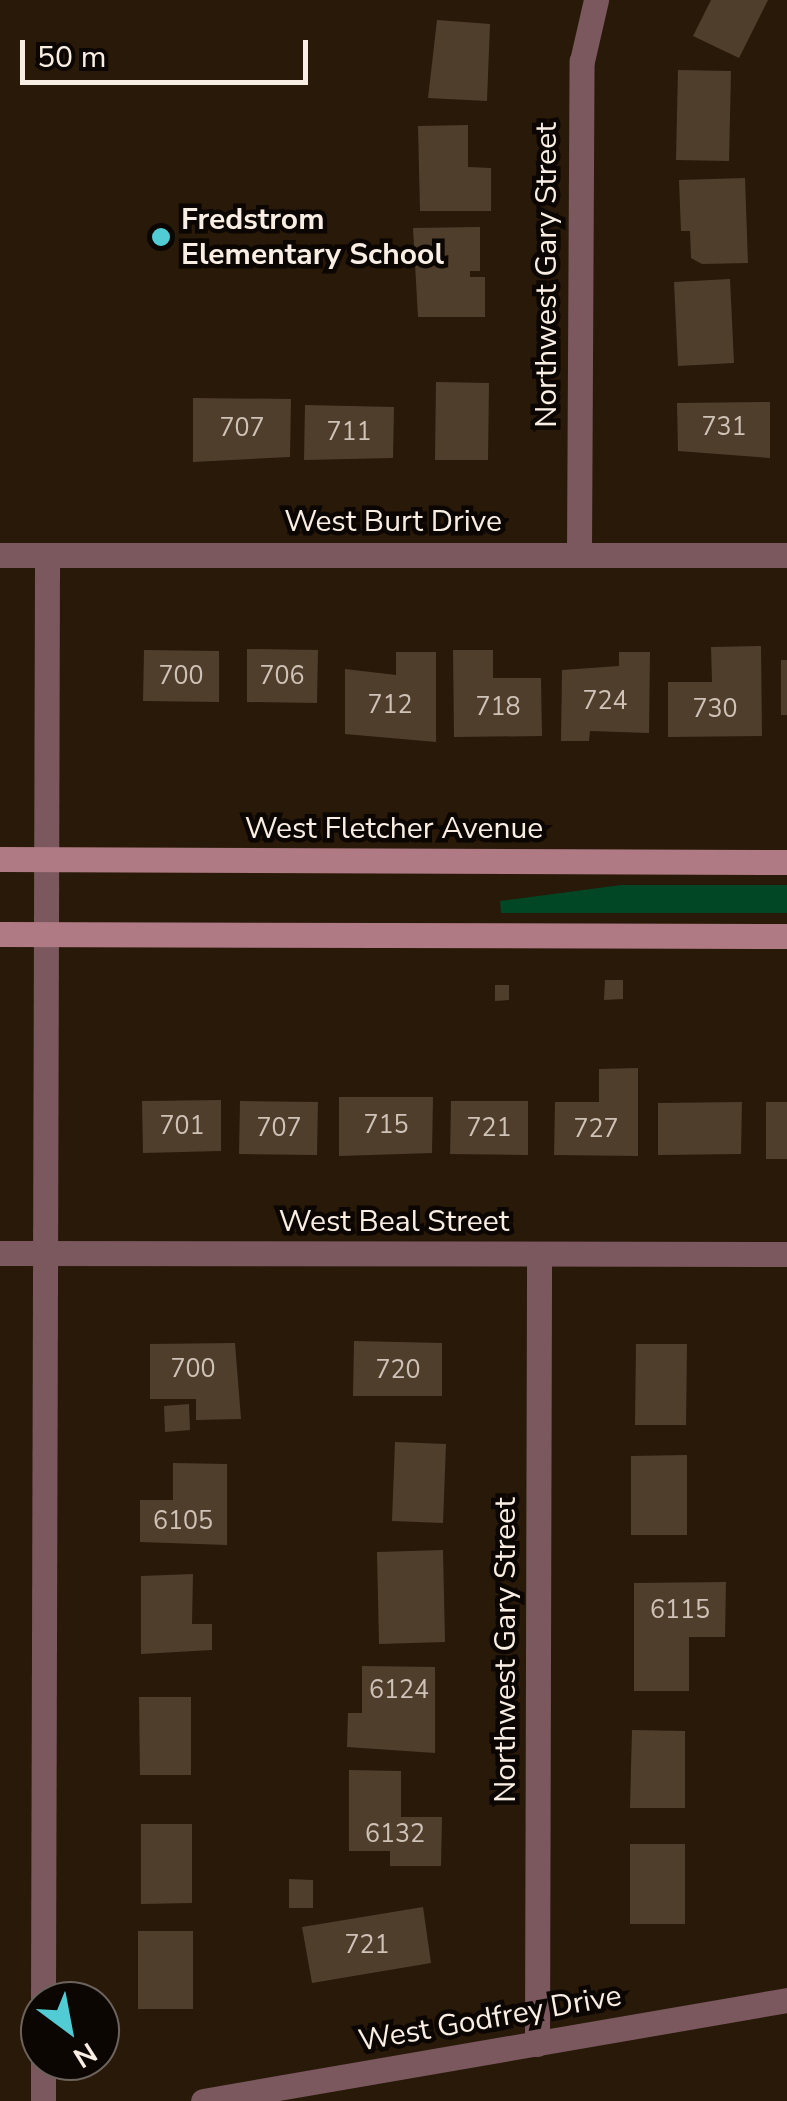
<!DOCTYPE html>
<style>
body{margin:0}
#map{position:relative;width:787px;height:2101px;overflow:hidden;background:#281909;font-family:"Nunito Sans",sans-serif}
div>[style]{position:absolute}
.green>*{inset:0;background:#014725}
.building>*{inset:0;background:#503e2d}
.street>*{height:25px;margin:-12.5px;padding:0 12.5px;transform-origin:12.5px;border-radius:12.5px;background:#7a585e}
.secondary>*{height:25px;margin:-12.5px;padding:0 12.5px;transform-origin:12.5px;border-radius:12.5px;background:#b07a84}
.dots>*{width:28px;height:28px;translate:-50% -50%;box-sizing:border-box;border:5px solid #0c0602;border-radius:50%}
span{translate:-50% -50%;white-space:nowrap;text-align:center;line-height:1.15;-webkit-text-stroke:9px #0c0602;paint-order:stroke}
.number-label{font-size:25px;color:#cfc2b6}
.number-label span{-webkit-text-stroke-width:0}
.poi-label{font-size:30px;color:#f9eee4;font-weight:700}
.left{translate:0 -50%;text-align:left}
.street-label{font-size:30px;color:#f9eee4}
.north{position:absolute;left:20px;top:1981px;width:100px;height:100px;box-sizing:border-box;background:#0c0602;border:2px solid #6b635c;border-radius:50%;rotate:148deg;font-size:28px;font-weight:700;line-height:40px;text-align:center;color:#f9eee4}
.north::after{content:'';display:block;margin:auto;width:35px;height:45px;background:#51ccd4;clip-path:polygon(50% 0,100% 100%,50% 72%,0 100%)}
.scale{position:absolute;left:20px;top:40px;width:288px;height:45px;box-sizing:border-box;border:5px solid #f9eee4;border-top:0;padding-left:12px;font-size:30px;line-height:35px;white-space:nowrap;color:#f9eee4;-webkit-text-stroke:8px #0c0602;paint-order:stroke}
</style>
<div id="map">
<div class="green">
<div style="clip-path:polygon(621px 885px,787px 885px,787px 913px,501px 913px,500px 901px)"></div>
</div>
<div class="building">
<div style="clip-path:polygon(711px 0,768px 0,739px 58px,693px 36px)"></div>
<div style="clip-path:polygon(437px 20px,490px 24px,487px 101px,428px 98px)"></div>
<div style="clip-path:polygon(678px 70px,731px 71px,729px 161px,676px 160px)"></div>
<div style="clip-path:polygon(468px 125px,468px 167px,491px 168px,491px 211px,420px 211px,418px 126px)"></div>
<div style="clip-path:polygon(745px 178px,748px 263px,702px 264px,691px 258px,690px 231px,681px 231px,679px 180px)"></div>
<div style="clip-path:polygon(480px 227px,480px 271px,470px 271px,470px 277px,485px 277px,485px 317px,418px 317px,413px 228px)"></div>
<div style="clip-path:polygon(730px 279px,734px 363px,678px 366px,674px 282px)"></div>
<div style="clip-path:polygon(436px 382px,489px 383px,488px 460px,435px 460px)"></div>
<div style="clip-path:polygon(193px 398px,291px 399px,290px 457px,193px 462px)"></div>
<div style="clip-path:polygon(770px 402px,770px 458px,678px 451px,677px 403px)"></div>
<div style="clip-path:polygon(305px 405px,394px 407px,393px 458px,304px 460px)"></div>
<div style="clip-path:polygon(761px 646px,762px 736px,668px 737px,668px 682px,712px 682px,711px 647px)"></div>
<div style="clip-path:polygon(247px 649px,318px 650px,317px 703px,247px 702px)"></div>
<div style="clip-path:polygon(144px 650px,219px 651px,219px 702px,143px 701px)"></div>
<div style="clip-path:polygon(453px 650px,493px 650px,493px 678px,541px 678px,542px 736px,454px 737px)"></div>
<div style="clip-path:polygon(396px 652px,436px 652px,436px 742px,345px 734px,345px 669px,396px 675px)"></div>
<div style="clip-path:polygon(619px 652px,650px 652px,649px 733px,590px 731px,589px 741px,561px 741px,562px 670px,619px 666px)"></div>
<div style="clip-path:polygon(781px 660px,787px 660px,787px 715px,781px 715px)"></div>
<div style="clip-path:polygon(605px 980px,623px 980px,623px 999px,604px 1000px)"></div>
<div style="clip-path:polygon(495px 985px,509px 985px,509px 1000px,495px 1001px)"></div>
<div style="clip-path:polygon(638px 1068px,638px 1156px,554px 1155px,555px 1102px,599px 1102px,599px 1069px)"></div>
<div style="clip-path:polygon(339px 1097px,433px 1097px,432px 1153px,339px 1156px)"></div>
<div style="clip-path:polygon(221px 1100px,221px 1151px,143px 1153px,142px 1101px)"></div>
<div style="clip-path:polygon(240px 1101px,318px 1102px,317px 1155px,239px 1154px)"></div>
<div style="clip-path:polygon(451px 1101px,528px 1101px,528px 1155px,450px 1154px)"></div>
<div style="clip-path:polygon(742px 1102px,741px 1154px,658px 1155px,658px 1103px)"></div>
<div style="clip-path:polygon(766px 1102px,787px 1102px,787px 1159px,766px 1159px)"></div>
<div style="clip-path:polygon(354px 1341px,442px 1343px,442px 1396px,353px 1396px)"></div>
<div style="clip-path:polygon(235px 1343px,241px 1419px,196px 1420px,196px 1399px,150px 1399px,150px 1344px)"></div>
<div style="clip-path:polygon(636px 1344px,687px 1344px,686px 1425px,635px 1425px)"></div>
<div style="clip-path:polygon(189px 1404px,190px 1430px,165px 1432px,164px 1406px)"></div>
<div style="clip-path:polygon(395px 1442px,446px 1444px,443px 1523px,392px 1521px)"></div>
<div style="clip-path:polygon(687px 1455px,687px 1535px,631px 1535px,631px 1456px)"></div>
<div style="clip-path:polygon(173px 1463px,227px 1464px,227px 1545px,140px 1542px,140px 1500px,173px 1500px)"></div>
<div style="clip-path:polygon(443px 1550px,445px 1642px,379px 1644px,377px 1552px)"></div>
<div style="clip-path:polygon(193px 1574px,192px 1624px,212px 1624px,212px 1650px,141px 1654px,141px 1576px)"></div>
<div style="clip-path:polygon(726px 1582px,725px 1637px,689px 1637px,689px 1691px,634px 1691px,634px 1583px)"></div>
<div style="clip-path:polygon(362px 1666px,435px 1667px,435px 1753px,347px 1747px,348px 1713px,362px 1713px)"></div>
<div style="clip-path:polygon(139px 1697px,191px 1697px,191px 1775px,140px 1775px)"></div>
<div style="clip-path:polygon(632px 1730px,685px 1731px,685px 1808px,630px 1808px)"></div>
<div style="clip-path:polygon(349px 1770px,401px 1771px,401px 1817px,442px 1817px,441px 1866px,390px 1866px,390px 1851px,349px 1851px)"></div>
<div style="clip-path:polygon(141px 1824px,192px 1824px,192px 1903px,141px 1904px)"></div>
<div style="clip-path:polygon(630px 1844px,685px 1844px,685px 1924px,630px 1924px)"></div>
<div style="clip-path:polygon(289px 1879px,313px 1880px,313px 1908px,289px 1908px)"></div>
<div style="clip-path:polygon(423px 1907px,431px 1963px,312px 1983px,302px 1927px)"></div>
<div style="clip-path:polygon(138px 1931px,193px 1931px,193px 2009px,138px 2009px)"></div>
</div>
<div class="street">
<div style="left:579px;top:553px;width:492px;rotate:-89.7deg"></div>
<div style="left:582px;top:61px;width:63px;rotate:-77.1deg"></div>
<div style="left:0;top:555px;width:787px"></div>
<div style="left:0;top:1253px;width:787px;rotate:0.07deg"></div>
<div style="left:43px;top:2001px;width:1445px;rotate:-89.84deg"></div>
<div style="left:537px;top:2044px;width:788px;rotate:-89.85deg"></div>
<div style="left:43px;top:2101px;width:40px;rotate:-90deg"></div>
<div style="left:203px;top:2101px;width:593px;rotate:-9.81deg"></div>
</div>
<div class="secondary">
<div style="left:0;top:859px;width:787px;rotate:0.22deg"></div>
<div style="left:0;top:934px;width:787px;rotate:0.15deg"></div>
</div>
<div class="dots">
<div style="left:161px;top:237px;background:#51ccd4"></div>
</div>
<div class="number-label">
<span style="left:724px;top:427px">731</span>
<span style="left:242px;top:428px">707</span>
<span style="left:349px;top:432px">711</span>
<span style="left:181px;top:676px">700</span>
<span style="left:282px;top:676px">706</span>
<span style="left:605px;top:701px">724</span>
<span style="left:390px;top:705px">712</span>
<span style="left:498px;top:707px">718</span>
<span style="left:715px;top:709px">730</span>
<span style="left:386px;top:1125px">715</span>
<span style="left:182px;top:1126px">701</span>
<span style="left:279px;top:1128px">707</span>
<span style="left:489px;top:1128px">721</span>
<span style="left:596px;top:1129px">727</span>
<span style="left:193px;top:1369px">700</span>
<span style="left:398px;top:1370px">720</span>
<span style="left:183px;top:1521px">6105</span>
<span style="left:680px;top:1610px">6115</span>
<span style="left:399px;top:1690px">6124</span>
<span style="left:395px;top:1834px">6132</span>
<span style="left:367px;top:1945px">721</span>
</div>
<div class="poi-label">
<span class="left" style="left:181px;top:237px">Fredstrom<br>Elementary School</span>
</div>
<div class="street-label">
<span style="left:547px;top:275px;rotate:-90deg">Northwest Gary Street</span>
<span style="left:393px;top:522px">West Burt Drive</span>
<span style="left:394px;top:829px">West Fletcher Avenue</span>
<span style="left:394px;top:1222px">West Beal Street</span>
<span style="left:506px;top:1650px;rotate:-90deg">Northwest Gary Street</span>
<span style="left:490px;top:2019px;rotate:-10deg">West Godfrey Drive</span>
</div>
<div class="north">N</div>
<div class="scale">50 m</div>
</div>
